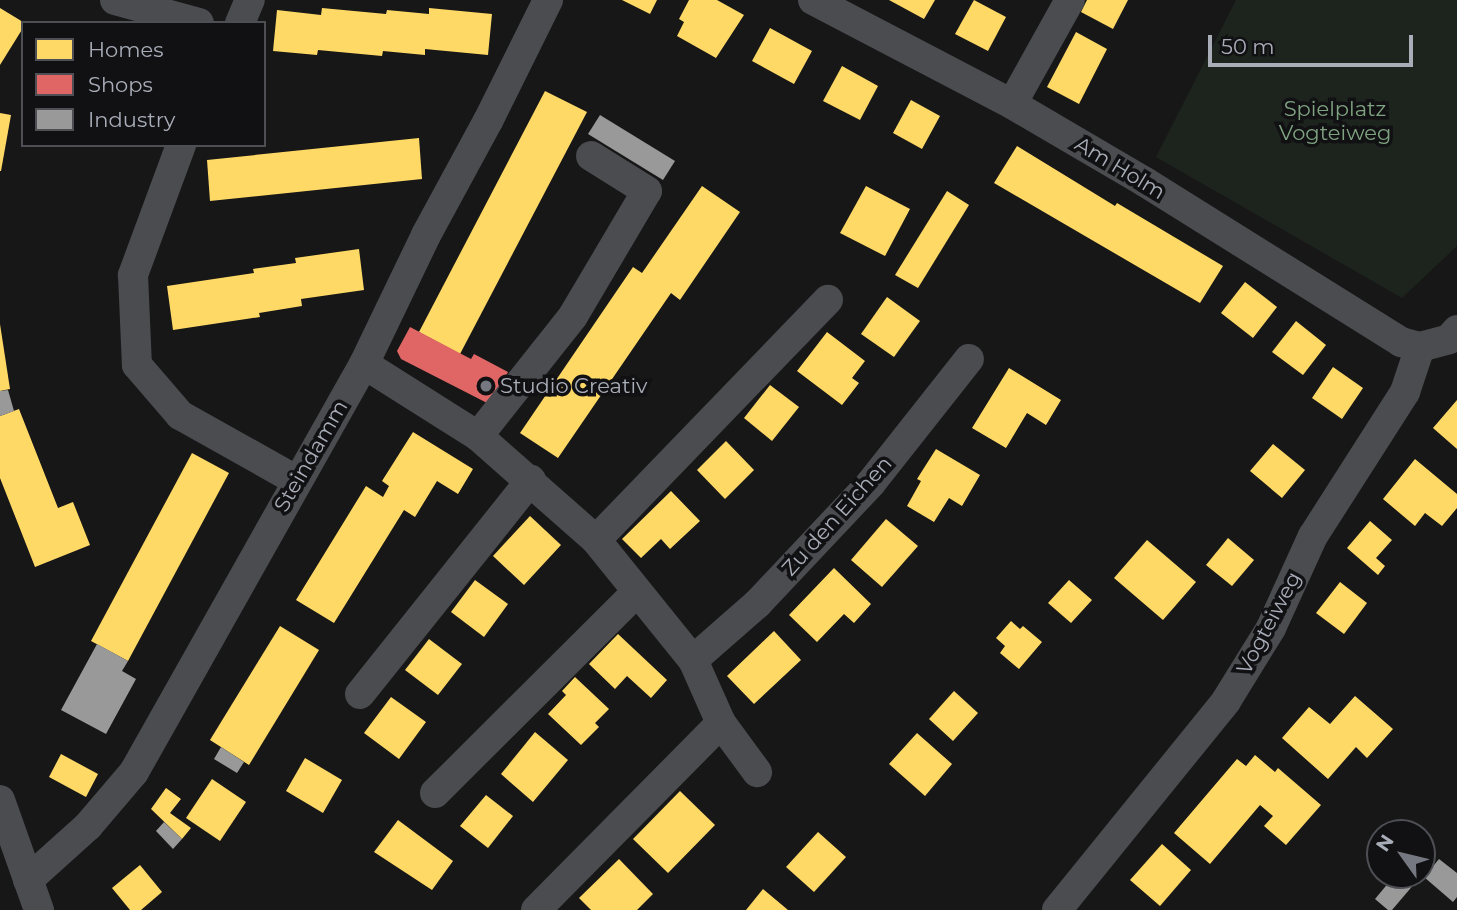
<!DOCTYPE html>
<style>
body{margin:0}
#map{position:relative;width:1457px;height:910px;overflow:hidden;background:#171717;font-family:Montserrat,sans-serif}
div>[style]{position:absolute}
.green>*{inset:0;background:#1d241e}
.homes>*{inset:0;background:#ffd966}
.shops>*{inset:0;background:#e06666}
.industry>*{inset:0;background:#999}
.minor>*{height:30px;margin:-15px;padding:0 15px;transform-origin:15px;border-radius:15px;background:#4b4c50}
.dots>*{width:19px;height:19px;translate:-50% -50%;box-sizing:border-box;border:4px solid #111113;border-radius:50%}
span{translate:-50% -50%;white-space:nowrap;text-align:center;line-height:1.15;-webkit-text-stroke:7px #111113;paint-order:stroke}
.park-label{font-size:21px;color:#7fa381}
.street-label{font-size:21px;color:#a8adb8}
.poi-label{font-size:21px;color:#a8adb8}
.left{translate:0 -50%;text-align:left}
.legend{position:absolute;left:21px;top:21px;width:245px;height:126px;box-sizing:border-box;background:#111113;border:2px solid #4d4f55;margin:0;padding:9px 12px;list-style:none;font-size:21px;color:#a8adb8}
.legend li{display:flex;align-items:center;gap:14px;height:35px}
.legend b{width:35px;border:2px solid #4d4f55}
.north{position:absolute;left:1366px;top:819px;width:70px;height:70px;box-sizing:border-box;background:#111113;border:2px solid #4d4f55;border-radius:50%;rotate:304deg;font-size:19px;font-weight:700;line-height:28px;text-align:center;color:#a8adb8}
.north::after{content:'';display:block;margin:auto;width:24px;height:32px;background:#757880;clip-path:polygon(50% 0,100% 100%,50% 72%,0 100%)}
.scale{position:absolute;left:1208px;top:35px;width:205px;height:32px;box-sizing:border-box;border:4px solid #a8adb8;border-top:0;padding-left:9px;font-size:21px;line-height:24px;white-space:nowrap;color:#a8adb8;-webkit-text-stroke:5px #111113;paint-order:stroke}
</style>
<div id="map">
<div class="green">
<div style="clip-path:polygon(1236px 0,1457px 0,1457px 246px,1402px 298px,1156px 157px)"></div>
</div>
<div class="homes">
<div style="clip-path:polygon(622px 0,657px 0,650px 14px)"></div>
<div style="clip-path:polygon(689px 0,717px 0,744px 15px,716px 58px,677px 36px,684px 22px,679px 19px)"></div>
<div style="clip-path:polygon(889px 0,935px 0,924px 19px)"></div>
<div style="clip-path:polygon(974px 0,1006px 17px,988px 51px,955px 34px)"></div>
<div style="clip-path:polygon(1087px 0,1128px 0,1113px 29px,1081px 12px)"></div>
<div style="clip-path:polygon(0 8px,23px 22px,23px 28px,0 65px)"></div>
<div style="clip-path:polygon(322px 8px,386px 14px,387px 10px,429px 14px,429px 8px,492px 14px,488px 55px,425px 49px,425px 55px,383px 51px,382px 56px,318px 50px,317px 55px,273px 51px,277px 10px,321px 15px)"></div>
<div style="clip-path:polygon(770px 28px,812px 51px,794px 84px,752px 61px)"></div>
<div style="clip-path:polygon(1076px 32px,1107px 49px,1079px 104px,1047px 87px)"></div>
<div style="clip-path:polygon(842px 66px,878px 86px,860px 120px,823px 101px)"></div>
<div style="clip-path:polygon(545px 91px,587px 112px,460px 354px,419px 332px)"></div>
<div style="clip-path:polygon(911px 100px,940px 116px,922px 149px,893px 133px)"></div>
<div style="clip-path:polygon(0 113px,11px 115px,1px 171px,0 171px)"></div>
<div style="clip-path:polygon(419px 138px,422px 179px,210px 201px,207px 160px)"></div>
<div style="clip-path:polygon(1017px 146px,1115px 206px,1117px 203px,1223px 266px,1200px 303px,994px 183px)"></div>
<div style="clip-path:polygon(702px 186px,740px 212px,680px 300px,671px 293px,558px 458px,520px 433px,633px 267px,642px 273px)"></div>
<div style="clip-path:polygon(866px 186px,910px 209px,885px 256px,840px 233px)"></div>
<div style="clip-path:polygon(947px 191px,969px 205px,918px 288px,895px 275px)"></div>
<div style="clip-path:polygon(359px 249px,364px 290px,301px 299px,302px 306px,259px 313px,260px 317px,173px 330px,167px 286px,254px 273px,253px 269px,296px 263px,295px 258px)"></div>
<div style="clip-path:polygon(1245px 282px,1277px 307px,1253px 338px,1221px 313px)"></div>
<div style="clip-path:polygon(887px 297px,920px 321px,894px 357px,861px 334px)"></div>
<div style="clip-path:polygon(1296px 321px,1326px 345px,1303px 375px,1272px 352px)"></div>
<div style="clip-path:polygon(0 324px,10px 389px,0 391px)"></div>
<div style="clip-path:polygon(827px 332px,865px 361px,852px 378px,859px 383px,842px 405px,797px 371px)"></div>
<div style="clip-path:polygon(1333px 367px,1363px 388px,1342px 419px,1312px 398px)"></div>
<div style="clip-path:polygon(1009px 368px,1061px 400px,1046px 425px,1027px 413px,1006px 448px,972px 428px)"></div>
<div style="clip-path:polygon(770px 385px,799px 407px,772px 441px,744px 418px)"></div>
<div style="clip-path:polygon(1457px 400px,1457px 449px,1433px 428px)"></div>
<div style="clip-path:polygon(19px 409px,58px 508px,73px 502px,90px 545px,35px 567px,0 478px,0 416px)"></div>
<div style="clip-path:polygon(413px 432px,473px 469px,458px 494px,437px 481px,415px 517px,404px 510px,334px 623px,296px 600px,366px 486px,383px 497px,389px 486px,382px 481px)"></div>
<div style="clip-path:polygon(726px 441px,754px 470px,725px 499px,697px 470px)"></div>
<div style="clip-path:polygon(1273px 444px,1305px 470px,1282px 498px,1250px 471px)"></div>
<div style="clip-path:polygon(936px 449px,980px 475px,962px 506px,949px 498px,934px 522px,907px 506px,921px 481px,917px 479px)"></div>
<div style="clip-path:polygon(192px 453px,229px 473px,128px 661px,91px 641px)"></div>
<div style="clip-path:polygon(1415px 459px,1457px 494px,1457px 508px,1442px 526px,1425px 513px,1415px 526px,1383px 499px)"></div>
<div style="clip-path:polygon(671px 491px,700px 521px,670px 549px,661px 539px,641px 558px,622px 539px)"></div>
<div style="clip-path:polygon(530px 516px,561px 545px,524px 585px,493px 556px)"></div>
<div style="clip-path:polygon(886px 519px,918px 546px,882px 587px,851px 560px)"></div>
<div style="clip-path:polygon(1370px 521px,1392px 540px,1376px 558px,1385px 566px,1378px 575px,1347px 548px)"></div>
<div style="clip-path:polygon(1228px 538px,1254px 560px,1232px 586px,1206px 565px)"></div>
<div style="clip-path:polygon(1147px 540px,1196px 582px,1163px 620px,1114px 578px)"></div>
<div style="clip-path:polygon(834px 568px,871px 604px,854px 623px,844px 614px,817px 642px,789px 615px)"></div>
<div style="clip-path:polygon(475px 580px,508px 604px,484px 637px,451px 612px)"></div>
<div style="clip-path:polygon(1069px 580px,1092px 600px,1071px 623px,1048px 603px)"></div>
<div style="clip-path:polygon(1340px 582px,1367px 603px,1344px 634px,1316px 613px)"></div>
<div style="clip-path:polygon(1011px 621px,1020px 629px,1023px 626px,1042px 642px,1019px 669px,1000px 653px,1005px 646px,996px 638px)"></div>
<div style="clip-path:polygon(280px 626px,319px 650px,249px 765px,210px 740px)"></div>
<div style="clip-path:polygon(774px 631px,801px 660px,754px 704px,727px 676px)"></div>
<div style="clip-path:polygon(618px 634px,667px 680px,651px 698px,627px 676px,615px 689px,589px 664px)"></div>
<div style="clip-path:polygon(429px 639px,462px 664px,438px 695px,405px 670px)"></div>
<div style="clip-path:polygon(575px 677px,609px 709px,595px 723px,599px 727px,581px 745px,548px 714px,566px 695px,562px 691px)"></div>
<div style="clip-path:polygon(954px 691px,978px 713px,953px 741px,929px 719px)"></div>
<div style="clip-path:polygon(1355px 696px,1393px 729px,1367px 758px,1356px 747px,1328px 779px,1282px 738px,1309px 707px,1330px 724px)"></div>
<div style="clip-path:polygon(391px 697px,426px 722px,399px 759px,364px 733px)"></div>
<div style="clip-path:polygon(535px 732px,568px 760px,533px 802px,501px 774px)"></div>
<div style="clip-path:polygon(917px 733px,952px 764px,925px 796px,889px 764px)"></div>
<div style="clip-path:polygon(61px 754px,98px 774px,86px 797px,49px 777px)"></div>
<div style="clip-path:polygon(1255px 755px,1275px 772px,1278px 768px,1321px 805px,1286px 845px,1264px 826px,1273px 816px,1260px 805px,1210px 864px,1174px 833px,1237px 759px,1246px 766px)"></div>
<div style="clip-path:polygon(305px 758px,342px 780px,323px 813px,286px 791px)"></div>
<div style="clip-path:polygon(212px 779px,246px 802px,220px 841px,186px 818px)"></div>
<div style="clip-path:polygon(166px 788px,181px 799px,170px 813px,191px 828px,182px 839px,151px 809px)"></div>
<div style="clip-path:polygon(680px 791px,715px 825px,668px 873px,633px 839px)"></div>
<div style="clip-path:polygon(486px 795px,513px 816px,488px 848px,460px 826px)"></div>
<div style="clip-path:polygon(398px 820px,453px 861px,432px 890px,374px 852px)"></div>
<div style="clip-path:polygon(818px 832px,846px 857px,814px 892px,786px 867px)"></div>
<div style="clip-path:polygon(1162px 844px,1191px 870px,1160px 906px,1130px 880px)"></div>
<div style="clip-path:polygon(619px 859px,653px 894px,637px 910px,591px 910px,579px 898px)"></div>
<div style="clip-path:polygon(140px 865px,162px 892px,141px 910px,130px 910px,112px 888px)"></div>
<div style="clip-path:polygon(763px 889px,788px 910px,746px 910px)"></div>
</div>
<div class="shops">
<div style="clip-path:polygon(410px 327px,471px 359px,474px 354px,508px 372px,491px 405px,401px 359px,397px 351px)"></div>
</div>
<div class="industry">
<div style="clip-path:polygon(600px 115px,675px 161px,663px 180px,588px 134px)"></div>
<div style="clip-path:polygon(8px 390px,14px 411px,0 416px,0 391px)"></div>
<div style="clip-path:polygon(97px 644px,128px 661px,122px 671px,136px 679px,106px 734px,61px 710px)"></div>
<div style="clip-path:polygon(221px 747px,244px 762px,237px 773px,214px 759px)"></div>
<div style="clip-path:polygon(164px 822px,182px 839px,173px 849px,156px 831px)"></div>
<div style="clip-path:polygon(1439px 859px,1457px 873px,1457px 897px,1453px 902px,1424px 877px)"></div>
<div style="clip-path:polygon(1395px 875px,1421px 876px,1392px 910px,1388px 910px,1375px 899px)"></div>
</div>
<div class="minor">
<div style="left:115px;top:0;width:87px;rotate:15.3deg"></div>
<div style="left:813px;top:0;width:225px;rotate:27.6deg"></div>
<div style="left:1012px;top:104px;width:154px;rotate:30.4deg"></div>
<div style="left:1145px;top:182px;width:302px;rotate:32deg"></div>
<div style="left:1401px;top:342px;width:20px;rotate:15deg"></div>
<div style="left:240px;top:23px;width:25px;rotate:-67deg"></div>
<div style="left:1012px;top:104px;width:119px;rotate:-60.9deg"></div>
<div style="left:181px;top:145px;width:139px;rotate:110.3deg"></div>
<div style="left:133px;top:275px;width:90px;rotate:87.5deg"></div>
<div style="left:137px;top:365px;width:66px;rotate:49.3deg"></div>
<div style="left:180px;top:415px;width:133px;rotate:29.3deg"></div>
<div style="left:1420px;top:347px;width:30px;rotate:-15deg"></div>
<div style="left:1449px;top:339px;width:12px;rotate:-48deg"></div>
<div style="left:364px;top:364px;width:135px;rotate:32.3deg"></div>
<div style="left:478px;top:436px;width:157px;rotate:41.4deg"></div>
<div style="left:596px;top:540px;width:154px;rotate:51.1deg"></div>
<div style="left:693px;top:660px;width:69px;rotate:66deg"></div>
<div style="left:721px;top:723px;width:61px;rotate:53.7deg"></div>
<div style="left:478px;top:436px;width:153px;rotate:-51.6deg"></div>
<div style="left:573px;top:316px;width:145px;rotate:-59.4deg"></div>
<div style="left:647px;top:191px;width:66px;rotate:-148deg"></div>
<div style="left:596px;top:540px;width:334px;rotate:-46deg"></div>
<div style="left:693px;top:660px;width:86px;rotate:-41.2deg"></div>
<div style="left:758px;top:603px;width:165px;rotate:-46.7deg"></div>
<div style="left:871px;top:483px;width:158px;rotate:-51.7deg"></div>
<div style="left:360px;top:694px;width:274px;rotate:-51.4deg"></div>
<div style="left:435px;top:793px;width:285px;rotate:-44.9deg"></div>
<div style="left:0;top:800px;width:117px;rotate:70.5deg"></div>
<div style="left:28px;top:880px;width:81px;rotate:-42deg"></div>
<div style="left:88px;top:826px;width:71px;rotate:-49.6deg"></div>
<div style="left:134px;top:772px;width:468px;rotate:-60.6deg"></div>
<div style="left:364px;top:364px;width:143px;rotate:-64.3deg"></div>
<div style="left:426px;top:235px;width:130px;rotate:-61.5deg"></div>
<div style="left:488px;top:121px;width:135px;rotate:-63.6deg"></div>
<div style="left:536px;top:910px;width:263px;rotate:-45.3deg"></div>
<div style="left:1057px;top:910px;width:269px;rotate:-51deg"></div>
<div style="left:1226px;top:701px;width:86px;rotate:-58.3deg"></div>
<div style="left:1271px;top:628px;width:101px;rotate:-65.5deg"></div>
<div style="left:1313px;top:536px;width:171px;rotate:-57.4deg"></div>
<div style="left:1405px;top:392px;width:47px;rotate:-71.6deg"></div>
</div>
<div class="dots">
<div style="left:486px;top:386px;background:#757880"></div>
</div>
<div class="park-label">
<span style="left:1335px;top:121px">Spielplatz<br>Vogteiweg</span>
</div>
<div class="street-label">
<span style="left:1120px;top:168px;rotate:31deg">Am Holm</span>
<span style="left:311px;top:456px;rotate:-60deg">Steindamm</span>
<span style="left:837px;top:516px;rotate:-48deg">Zu den Eichen</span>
<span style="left:1269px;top:623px;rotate:-62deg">Vogteiweg</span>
</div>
<div class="poi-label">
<span class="left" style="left:500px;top:386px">Studio Creativ</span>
</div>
<ul class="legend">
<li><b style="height:19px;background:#ffd966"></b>Homes</li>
<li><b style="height:19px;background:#e06666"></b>Shops</li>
<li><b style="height:19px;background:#999"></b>Industry</li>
</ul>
<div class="north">N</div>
<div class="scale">50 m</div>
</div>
